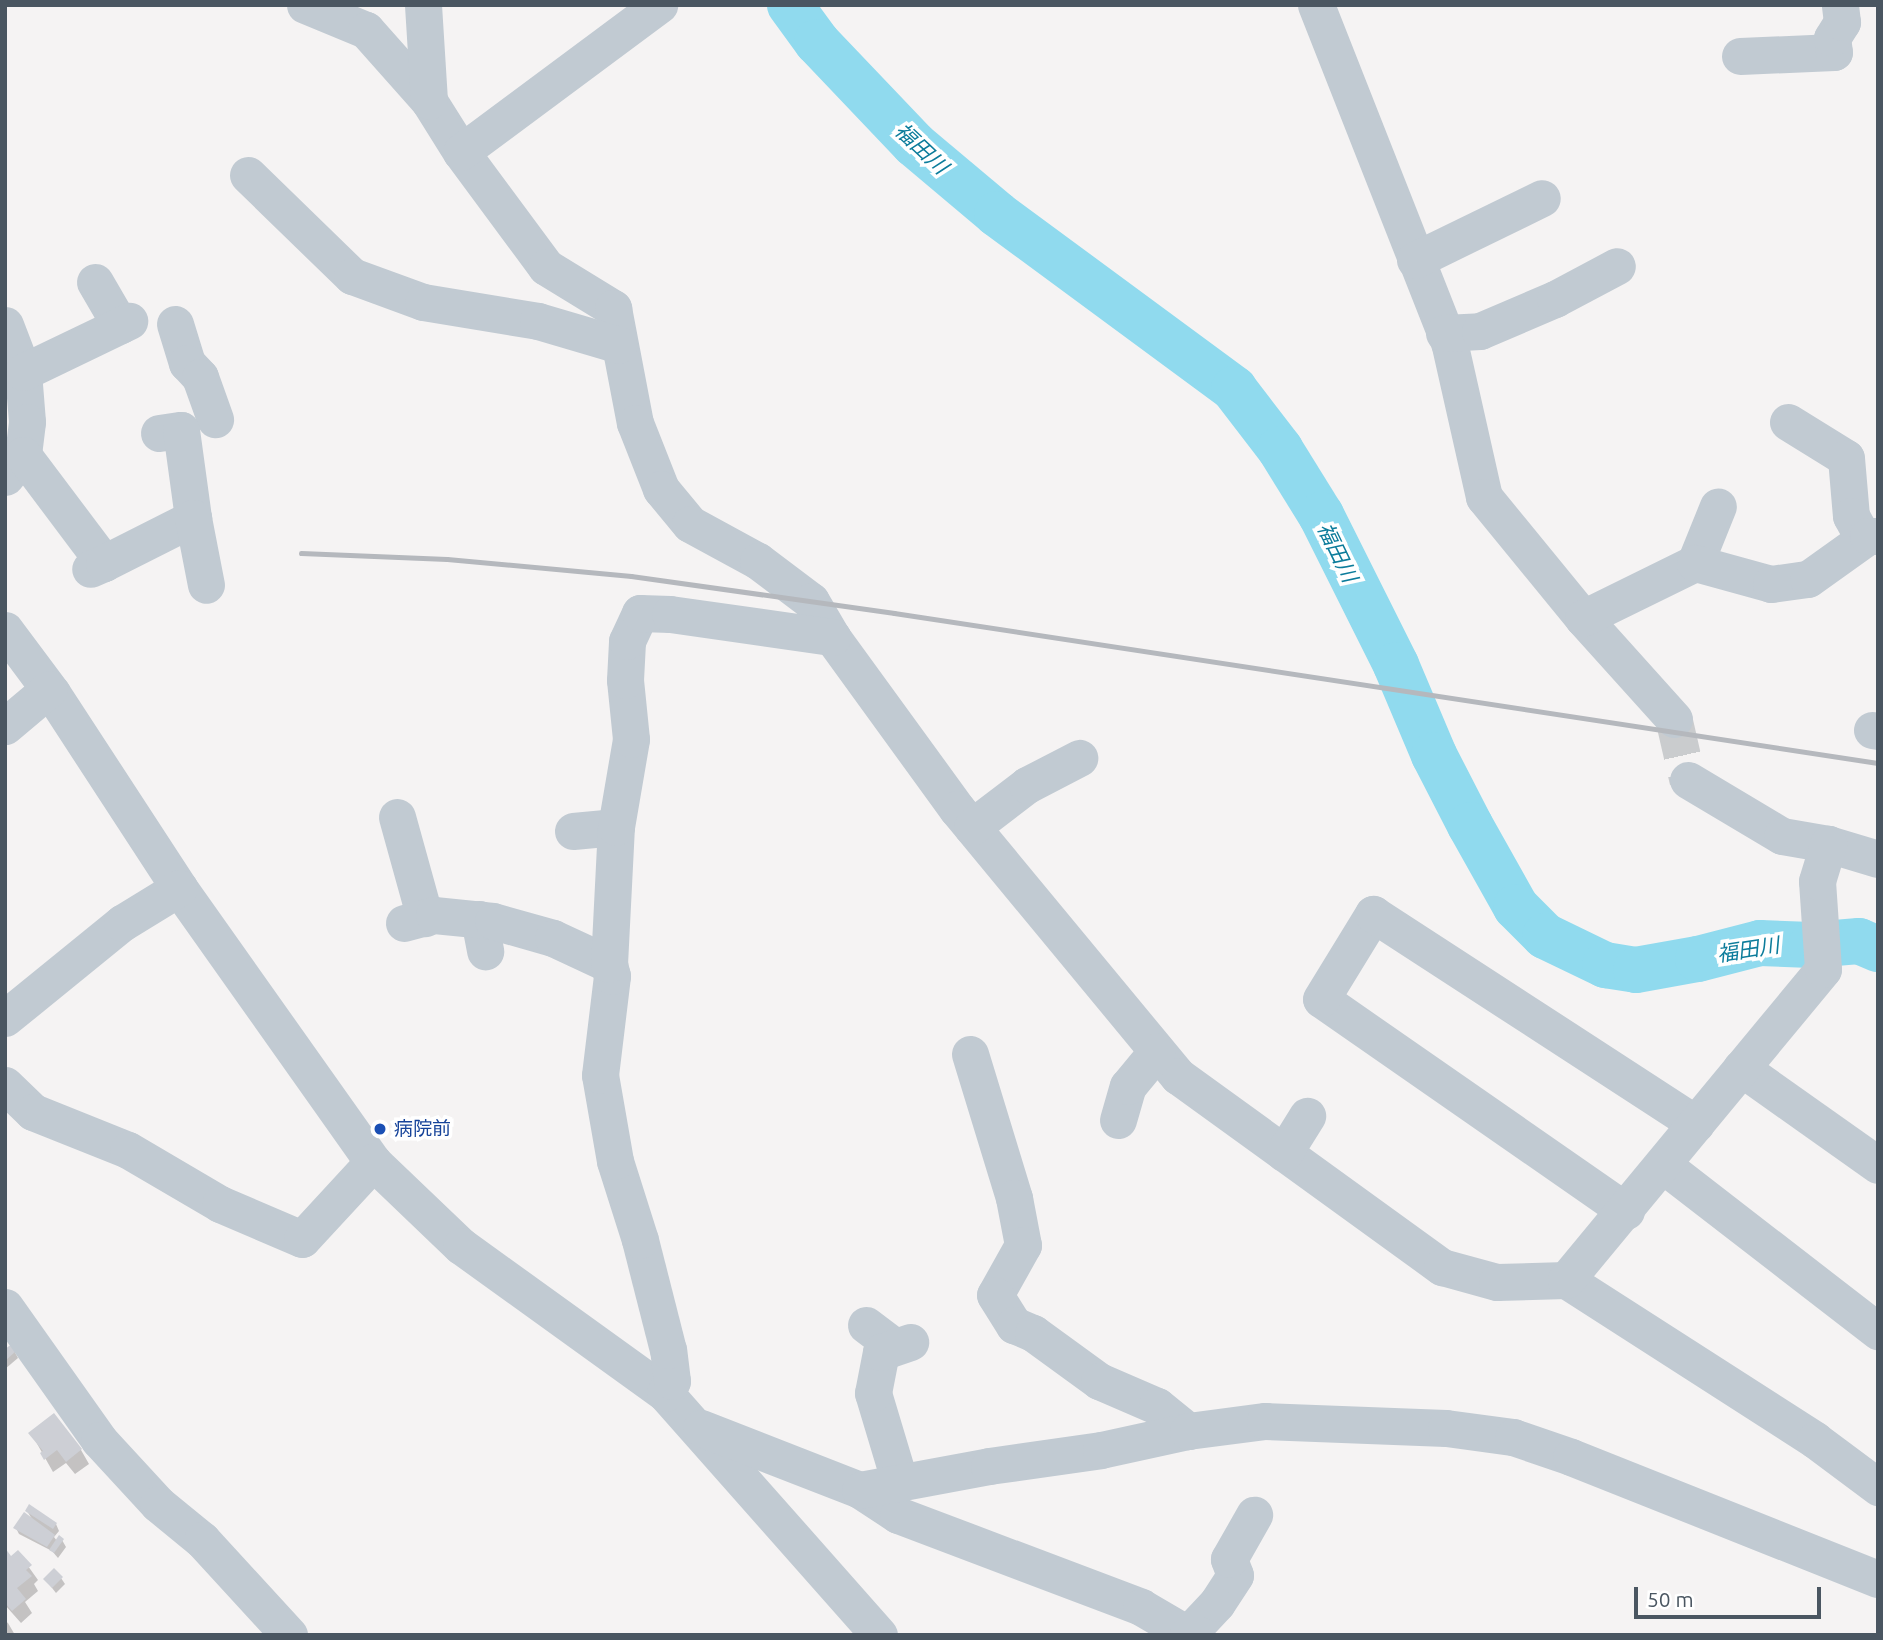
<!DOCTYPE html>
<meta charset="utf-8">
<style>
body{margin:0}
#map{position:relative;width:1883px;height:1640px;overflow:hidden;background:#f5f3f3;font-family:Ubuntu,"Noto Sans JP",sans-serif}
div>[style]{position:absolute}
.shadow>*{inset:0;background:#0003}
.river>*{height:46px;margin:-23px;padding:0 23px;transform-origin:23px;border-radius:23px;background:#90daee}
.building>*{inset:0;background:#cdcfd5}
.minor-tunnel>*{height:37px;margin-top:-18.5px;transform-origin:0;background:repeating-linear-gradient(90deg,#caccce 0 37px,transparent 0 55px)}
.minor>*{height:37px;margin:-18.5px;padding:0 18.5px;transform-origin:18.5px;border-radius:18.5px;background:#c1cad2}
.rail>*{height:5px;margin:-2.5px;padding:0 2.5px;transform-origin:2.5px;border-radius:2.5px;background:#b5b8bd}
.dots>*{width:19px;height:19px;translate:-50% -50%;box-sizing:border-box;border:4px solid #fff;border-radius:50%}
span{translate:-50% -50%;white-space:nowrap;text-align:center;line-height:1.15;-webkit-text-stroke:7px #fff;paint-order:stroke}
.transit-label{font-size:19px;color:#164399}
.left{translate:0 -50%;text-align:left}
.water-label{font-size:21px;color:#0c7c9b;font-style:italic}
.frame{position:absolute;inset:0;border:7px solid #4a5661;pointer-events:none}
.scale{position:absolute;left:1634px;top:1587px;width:187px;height:32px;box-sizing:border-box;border:4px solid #4a5661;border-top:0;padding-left:9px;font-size:21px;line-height:24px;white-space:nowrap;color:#4a5661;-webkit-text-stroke:5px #fff;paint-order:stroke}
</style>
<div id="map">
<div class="shadow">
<div style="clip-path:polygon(12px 1347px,18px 1358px,5px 1369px,5px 1351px)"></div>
<div style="clip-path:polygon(31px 1433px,81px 1450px,89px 1464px,75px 1474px,66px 1463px,53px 1472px)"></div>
<div style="clip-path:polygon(27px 1511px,56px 1524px,59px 1531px,54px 1537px,57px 1541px,62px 1540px,66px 1547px,58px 1558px,52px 1551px,19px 1534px,16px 1528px,32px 1519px)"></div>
<div style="clip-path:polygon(5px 1551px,11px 1558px,18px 1552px,38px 1580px,34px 1584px,38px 1591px,25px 1602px,32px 1613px,21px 1623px,5px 1605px)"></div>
<div style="clip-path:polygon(61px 1578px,65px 1584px,56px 1593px,45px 1579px)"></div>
<div style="clip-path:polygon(5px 1621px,8px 1623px,15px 1635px,5px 1635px)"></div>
</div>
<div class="river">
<div style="left:790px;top:5px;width:46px;rotate:53.9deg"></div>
<div style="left:817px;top:42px;width:141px;rotate:46.4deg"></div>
<div style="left:914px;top:144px;width:109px;rotate:40.1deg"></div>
<div style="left:997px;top:214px;width:295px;rotate:36.4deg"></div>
<div style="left:1234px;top:389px;width:76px;rotate:52.5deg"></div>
<div style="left:1280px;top:449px;width:78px;rotate:58.2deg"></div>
<div style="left:1321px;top:515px;width:168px;rotate:63.4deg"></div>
<div style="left:1396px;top:665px;width:98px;rotate:67.1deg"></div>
<div style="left:1434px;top:755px;width:79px;rotate:62.8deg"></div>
<div style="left:1470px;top:825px;width:94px;rotate:60.7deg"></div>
<div style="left:1516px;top:907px;width:41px;rotate:45deg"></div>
<div style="left:1545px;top:936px;width:67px;rotate:25.8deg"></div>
<div style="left:1605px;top:965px;width:31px;rotate:9deg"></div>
<div style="left:1636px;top:970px;width:63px;rotate:-10.1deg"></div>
<div style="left:1698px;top:959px;width:64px;rotate:-14.5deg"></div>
<div style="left:1760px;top:943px;width:51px;rotate:2.2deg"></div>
<div style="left:1811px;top:945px;width:48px;rotate:-4.8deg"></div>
<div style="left:1859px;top:941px;width:21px;rotate:23deg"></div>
</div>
<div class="building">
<div style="clip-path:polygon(12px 1344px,16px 1351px,5px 1361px,5px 1349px)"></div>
<div style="clip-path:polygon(54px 1413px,82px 1449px,66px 1462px,57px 1450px,44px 1460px,40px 1453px,43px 1451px,28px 1433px)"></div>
<div style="clip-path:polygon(29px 1504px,57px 1523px,53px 1529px,25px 1511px)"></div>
<div style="clip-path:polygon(24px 1512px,55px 1535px,47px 1547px,13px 1528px)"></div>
<div style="clip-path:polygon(59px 1535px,64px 1539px,54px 1553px,49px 1550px)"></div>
<div style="clip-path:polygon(5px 1548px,11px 1556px,18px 1550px,32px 1565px,26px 1570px,32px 1576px,17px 1588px,26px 1599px,12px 1611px,5px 1603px)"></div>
<div style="clip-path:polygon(54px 1568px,63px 1577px,52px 1588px,43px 1579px)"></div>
</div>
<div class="minor-tunnel">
<div style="left:1674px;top:719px;width:63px;rotate:77.1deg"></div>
</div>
<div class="minor">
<div style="left:305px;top:5px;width:66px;rotate:22.3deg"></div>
<div style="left:366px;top:30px;width:95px;rotate:48.4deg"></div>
<div style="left:429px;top:101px;width:60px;rotate:57.9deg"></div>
<div style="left:461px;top:152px;width:143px;rotate:53.5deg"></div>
<div style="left:546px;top:267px;width:79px;rotate:31.5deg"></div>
<div style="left:613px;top:308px;width:117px;rotate:79.2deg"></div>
<div style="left:635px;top:423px;width:71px;rotate:68.5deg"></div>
<div style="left:661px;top:489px;width:45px;rotate:50.4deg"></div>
<div style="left:690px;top:524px;width:77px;rotate:28.6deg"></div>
<div style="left:758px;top:561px;width:66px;rotate:37deg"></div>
<div style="left:811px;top:601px;width:42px;rotate:59.7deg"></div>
<div style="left:832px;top:637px;width:213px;rotate:54deg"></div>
<div style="left:957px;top:809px;width:347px;rotate:50.4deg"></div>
<div style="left:1178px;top:1076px;width:326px;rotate:35.9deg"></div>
<div style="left:1442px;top:1267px;width:57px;rotate:15.3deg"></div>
<div style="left:1497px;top:1282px;width:69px;rotate:-1.7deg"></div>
<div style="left:1566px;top:1280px;width:296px;rotate:32.7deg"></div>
<div style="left:1815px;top:1440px;width:79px;rotate:36.7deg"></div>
<div style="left:423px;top:5px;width:96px;rotate:86.4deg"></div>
<div style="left:1316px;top:5px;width:366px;rotate:68.5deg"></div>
<div style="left:1450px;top:346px;width:155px;rotate:77.3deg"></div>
<div style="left:1484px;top:497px;width:156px;rotate:50.7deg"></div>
<div style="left:1583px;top:618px;width:136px;rotate:48deg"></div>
<div style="left:1740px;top:56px;width:94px;rotate:-2.4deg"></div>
<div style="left:1834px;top:52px;width:14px;rotate:-98deg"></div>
<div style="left:1832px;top:38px;width:19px;rotate:-58deg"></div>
<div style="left:1842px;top:22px;width:17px;rotate:-97deg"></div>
<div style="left:461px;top:152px;width:247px;rotate:-36.6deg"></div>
<div style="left:248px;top:175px;width:145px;rotate:44.2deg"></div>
<div style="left:352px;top:276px;width:76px;rotate:20.1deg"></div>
<div style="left:423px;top:302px;width:117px;rotate:9.4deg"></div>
<div style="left:538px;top:321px;width:84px;rotate:16.5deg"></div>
<div style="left:1415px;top:260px;width:141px;rotate:-26deg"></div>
<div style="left:95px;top:282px;width:50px;rotate:59.8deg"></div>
<div style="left:175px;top:324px;width:41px;rotate:72.9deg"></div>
<div style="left:187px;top:363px;width:19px;rotate:47deg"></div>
<div style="left:200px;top:377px;width:45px;rotate:70.3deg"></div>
<div style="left:5px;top:325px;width:50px;rotate:69deg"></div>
<div style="left:23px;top:372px;width:50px;rotate:85.4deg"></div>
<div style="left:27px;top:422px;width:33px;rotate:97deg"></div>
<div style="left:23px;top:455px;width:28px;rotate:129deg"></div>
<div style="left:1444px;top:333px;width:36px;rotate:-3deg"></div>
<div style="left:1480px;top:331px;width:82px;rotate:-23.1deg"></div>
<div style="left:1555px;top:299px;width:70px;rotate:-28deg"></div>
<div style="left:23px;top:372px;width:118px;rotate:-25.7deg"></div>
<div style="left:1788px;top:422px;width:68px;rotate:31.8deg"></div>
<div style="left:1846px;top:458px;width:58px;rotate:85.1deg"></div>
<div style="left:1851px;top:516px;width:26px;rotate:61deg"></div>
<div style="left:159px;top:433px;width:22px;rotate:-8deg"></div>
<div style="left:181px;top:430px;width:89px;rotate:82.2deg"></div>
<div style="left:23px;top:455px;width:135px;rotate:53.1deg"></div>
<div style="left:104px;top:563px;width:15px;rotate:157deg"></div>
<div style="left:104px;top:563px;width:100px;rotate:-26.8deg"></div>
<div style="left:193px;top:518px;width:68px;rotate:79deg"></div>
<div style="left:1695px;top:563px;width:61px;rotate:-68deg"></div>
<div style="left:1583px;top:618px;width:125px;rotate:-26.2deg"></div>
<div style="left:1695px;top:563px;width:79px;rotate:15.4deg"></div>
<div style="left:1771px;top:584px;width:37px;rotate:-8deg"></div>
<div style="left:1808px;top:579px;width:74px;rotate:-35.6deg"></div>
<div style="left:1868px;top:536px;width:10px"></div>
<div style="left:5px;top:630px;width:79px;rotate:53.3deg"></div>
<div style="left:52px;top:693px;width:233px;rotate:56.9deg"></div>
<div style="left:179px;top:888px;width:336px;rotate:54.7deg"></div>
<div style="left:373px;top:1162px;width:122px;rotate:43.7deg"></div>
<div style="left:461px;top:1246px;width:251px;rotate:35.8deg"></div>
<div style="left:665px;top:1393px;width:323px;rotate:48.5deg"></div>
<div style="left:5px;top:726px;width:57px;rotate:-40.1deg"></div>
<div style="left:1872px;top:730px;width:6px;rotate:9deg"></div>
<div style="left:1688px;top:780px;width:109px;rotate:30.8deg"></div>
<div style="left:1782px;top:836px;width:47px;rotate:9.9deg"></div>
<div style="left:1828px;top:844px;width:52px;rotate:16.7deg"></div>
<div style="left:397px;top:817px;width:105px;rotate:74.5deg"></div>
<div style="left:972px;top:827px;width:69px;rotate:-37.4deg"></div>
<div style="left:1027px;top:785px;width:59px;rotate:-27.4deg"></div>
<div style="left:573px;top:831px;width:43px;rotate:-5.3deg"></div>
<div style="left:479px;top:919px;width:33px;rotate:79deg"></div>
<div style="left:404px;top:923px;width:31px;rotate:-15deg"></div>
<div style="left:434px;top:915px;width:59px;rotate:5.8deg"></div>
<div style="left:493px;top:921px;width:62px;rotate:15.8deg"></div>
<div style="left:553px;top:938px;width:62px;rotate:24.9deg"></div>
<div style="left:5px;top:1018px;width:151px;rotate:-39.1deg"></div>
<div style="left:122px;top:923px;width:67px;rotate:-31.6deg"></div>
<div style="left:970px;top:1054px;width:151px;rotate:73deg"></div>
<div style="left:1014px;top:1198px;width:48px;rotate:79.2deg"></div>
<div style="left:1023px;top:1245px;width:57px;rotate:119.2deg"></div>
<div style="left:995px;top:1295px;width:36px;rotate:58deg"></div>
<div style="left:1014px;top:1325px;width:21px;rotate:23deg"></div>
<div style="left:1033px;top:1333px;width:82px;rotate:36deg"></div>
<div style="left:1099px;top:1381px;width:63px;rotate:23.3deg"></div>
<div style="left:1157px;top:1406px;width:40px;rotate:39deg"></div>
<div style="left:1741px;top:1068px;width:168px;rotate:35.3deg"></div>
<div style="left:5px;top:1085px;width:39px;rotate:44deg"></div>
<div style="left:33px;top:1112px;width:102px;rotate:21.8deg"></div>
<div style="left:128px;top:1150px;width:107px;rotate:30.4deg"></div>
<div style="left:220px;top:1204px;width:89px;rotate:23.1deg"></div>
<div style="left:302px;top:1239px;width:105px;rotate:-47.3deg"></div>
<div style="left:1118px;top:1120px;width:35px;rotate:-74deg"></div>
<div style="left:1128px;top:1086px;width:45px;rotate:-50.4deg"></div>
<div style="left:1284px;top:1153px;width:44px;rotate:-58.1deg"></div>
<div style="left:1663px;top:1165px;width:272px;rotate:37.7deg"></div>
<div style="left:1626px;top:1211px;width:371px;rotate:-145.2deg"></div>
<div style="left:1321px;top:999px;width:100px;rotate:-58.5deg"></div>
<div style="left:1373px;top:914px;width:385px;rotate:33deg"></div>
<div style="left:1566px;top:1280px;width:403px;rotate:-50.4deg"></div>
<div style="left:1823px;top:969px;width:88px;rotate:-93.9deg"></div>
<div style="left:1817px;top:881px;width:39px;rotate:-73deg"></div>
<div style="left:5px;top:1307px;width:163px;rotate:54.7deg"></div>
<div style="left:99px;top:1440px;width:87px;rotate:47.3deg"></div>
<div style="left:158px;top:1504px;width:57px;rotate:39.3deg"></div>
<div style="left:202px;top:1540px;width:129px;rotate:47.5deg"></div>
<div style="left:866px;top:1325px;width:36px;rotate:37deg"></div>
<div style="left:665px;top:1393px;width:14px;rotate:-60deg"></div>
<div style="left:672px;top:1381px;width:31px;rotate:-97deg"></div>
<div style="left:668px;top:1350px;width:114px;rotate:-104.3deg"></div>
<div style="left:640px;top:1240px;width:83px;rotate:-107.6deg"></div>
<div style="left:615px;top:1161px;width:87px;rotate:-99.9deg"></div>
<div style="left:600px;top:1075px;width:100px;rotate:-83.1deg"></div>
<div style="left:612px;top:976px;width:12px;rotate:-104deg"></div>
<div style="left:609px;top:964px;width:137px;rotate:-87.1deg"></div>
<div style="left:616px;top:827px;width:89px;rotate:-80.3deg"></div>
<div style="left:631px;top:739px;width:59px;rotate:-95.8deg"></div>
<div style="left:625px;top:680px;width:39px;rotate:-87deg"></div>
<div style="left:627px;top:641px;width:31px;rotate:-65deg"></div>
<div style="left:640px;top:613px;width:30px;rotate:2deg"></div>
<div style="left:670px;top:614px;width:164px;rotate:8.1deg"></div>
<div style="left:701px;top:1428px;width:171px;rotate:21.3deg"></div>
<div style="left:860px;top:1490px;width:45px;rotate:33.3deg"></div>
<div style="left:898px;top:1515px;width:260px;rotate:20.7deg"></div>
<div style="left:1141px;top:1607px;width:56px;rotate:30.3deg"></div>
<div style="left:900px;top:1483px;width:94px;rotate:-106.7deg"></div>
<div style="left:873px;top:1393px;width:42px;rotate:-79deg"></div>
<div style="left:881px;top:1352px;width:31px;rotate:-19deg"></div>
<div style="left:860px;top:1490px;width:131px;rotate:-10.5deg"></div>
<div style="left:989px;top:1466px;width:113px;rotate:-8.1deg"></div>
<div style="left:1101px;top:1450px;width:89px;rotate:-12.3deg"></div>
<div style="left:1188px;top:1431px;width:78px;rotate:-7.4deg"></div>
<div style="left:1265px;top:1421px;width:181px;rotate:2.2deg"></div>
<div style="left:1446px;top:1428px;width:68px;rotate:7.7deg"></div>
<div style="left:1513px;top:1437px;width:61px;rotate:19deg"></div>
<div style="left:1571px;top:1457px;width:330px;rotate:21.7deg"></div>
<div style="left:1188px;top:1634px;width:42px;rotate:-46.9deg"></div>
<div style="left:1217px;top:1603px;width:33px;rotate:-57deg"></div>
<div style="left:1235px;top:1575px;width:17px;rotate:-111deg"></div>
<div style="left:1229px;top:1559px;width:51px;rotate:-60.4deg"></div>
</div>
<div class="rail">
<div style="left:301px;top:553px;width:146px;rotate:2.4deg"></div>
<div style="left:447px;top:559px;width:185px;rotate:5.3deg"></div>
<div style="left:631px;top:576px;width:266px;rotate:8deg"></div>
<div style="left:894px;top:613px;width:995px;rotate:8.67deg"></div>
</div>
<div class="dots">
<div style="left:380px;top:1129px;background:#1a4fb4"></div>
</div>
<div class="transit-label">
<span class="left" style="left:394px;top:1129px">病院前</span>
</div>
<div class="water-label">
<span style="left:922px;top:148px;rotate:43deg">福田川</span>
<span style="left:1338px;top:552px;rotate:64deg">福田川</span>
<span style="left:1748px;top:949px;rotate:-9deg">福田川</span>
</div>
<div class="frame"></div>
<div class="scale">50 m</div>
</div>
